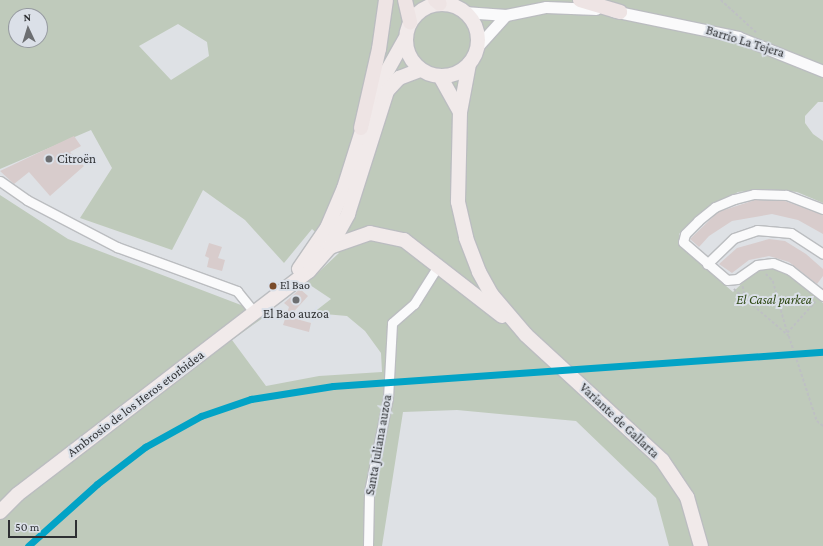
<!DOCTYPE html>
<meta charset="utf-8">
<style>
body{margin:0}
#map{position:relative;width:823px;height:546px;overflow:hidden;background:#dee1e5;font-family:"Crimson Pro",serif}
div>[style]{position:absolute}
.green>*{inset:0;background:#bfcabb}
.building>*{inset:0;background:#d8cccc}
.path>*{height:1.5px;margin-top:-0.75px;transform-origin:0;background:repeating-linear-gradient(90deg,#bec0c3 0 3px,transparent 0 5px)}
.roads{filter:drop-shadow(1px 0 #bbbdc0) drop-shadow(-1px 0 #bbbdc0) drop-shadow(0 1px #bbbdc0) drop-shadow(0 -1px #bbbdc0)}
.minor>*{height:9px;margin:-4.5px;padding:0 4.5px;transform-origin:4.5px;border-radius:4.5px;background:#fafafb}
.tertiary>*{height:11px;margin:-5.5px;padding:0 5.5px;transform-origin:5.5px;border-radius:5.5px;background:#fafafb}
.primary>*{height:14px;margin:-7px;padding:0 7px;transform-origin:7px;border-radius:7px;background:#f1eaea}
.primary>.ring{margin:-7px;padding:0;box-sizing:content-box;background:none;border:14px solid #f1eaea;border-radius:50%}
.trunk>*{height:14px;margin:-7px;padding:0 7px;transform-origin:7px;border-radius:7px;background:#eee4e4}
.rail-1>*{height:7px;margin:-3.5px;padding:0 3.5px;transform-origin:3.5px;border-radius:3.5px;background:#02a3c6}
.dots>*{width:11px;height:11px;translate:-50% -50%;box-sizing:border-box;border:2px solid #dbe0e8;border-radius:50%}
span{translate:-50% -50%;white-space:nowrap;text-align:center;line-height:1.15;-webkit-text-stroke:4px #dbe0e8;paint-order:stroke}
.bus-label{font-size:12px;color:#2e3033}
.left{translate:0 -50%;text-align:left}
.street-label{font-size:13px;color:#2e3033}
.poi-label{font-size:13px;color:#2e3033}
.park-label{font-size:13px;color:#2d4712;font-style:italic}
.north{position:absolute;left:8px;top:8px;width:40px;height:40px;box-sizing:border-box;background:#dbe0e8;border:1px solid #969aa0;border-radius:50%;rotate:356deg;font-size:11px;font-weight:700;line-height:16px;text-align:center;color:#2e3033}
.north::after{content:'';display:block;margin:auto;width:14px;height:18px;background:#6c6e71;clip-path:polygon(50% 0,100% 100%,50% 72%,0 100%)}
.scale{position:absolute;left:8px;top:520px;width:69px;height:18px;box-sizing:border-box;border:2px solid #2e3033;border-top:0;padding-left:5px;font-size:12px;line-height:14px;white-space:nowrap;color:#2e3033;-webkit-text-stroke:3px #dbe0e8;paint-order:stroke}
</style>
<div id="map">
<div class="green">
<div style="clip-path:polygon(evenodd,0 0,823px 0,823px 102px,818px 102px,805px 116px,805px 123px,813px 134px,823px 141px,823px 203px,797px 192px,766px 189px,738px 192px,700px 213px,679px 234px,681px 247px,733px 292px,757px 269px,775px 267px,790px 275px,823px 303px,823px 546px,669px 546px,656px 498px,576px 421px,457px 410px,403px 412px,382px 546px,0 546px,0 195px,68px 239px,267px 315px,232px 340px,266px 386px,319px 376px,382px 372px,381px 353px,365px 331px,347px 316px,313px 313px,331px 299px,307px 283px,339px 253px,312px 229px,284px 263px,245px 220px,203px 190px,172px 250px,80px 218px,112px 168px,91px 130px,0 169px,0 0,16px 16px,40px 16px,40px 40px,16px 40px,16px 16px,0 0,178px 24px,207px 42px,209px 56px,171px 80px,139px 46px,178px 24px)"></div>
</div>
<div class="building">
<div style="clip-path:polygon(74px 136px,81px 146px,70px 152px,84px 166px,50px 196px,29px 172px,14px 184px,0 171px)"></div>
<div style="clip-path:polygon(755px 200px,785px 201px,823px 215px,823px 234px,798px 220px,772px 214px,732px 221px,709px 236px,699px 247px,690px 239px,718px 212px)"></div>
<div style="clip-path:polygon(769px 239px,785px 241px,806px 254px,823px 269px,823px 276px,817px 284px,789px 262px,769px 256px,749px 260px,732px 273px,719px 264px,737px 248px)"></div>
<div style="clip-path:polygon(209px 243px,222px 247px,218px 258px,225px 260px,222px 271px,207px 267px,209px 258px,205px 256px)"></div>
<div style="clip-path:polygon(300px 289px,308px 296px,289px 317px,311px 323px,309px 332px,283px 325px,289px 307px,284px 303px)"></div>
</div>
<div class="path">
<div style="left:721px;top:0;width:50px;rotate:42.6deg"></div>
<div style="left:766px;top:274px;width:10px;rotate:45deg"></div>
<div style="left:773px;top:281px;width:56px;rotate:74.5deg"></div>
<div style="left:743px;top:286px;width:12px;rotate:81deg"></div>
<div style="left:734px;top:289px;width:72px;rotate:40.5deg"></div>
<div style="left:789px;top:336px;width:89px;rotate:71.8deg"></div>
<div style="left:817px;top:421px;width:8px;rotate:40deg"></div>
<div style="left:787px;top:333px;width:42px;rotate:-47.9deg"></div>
</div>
<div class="roads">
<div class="minor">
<div style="left:0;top:181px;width:33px;rotate:35deg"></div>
<div style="left:27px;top:200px;width:102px;rotate:27.6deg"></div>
<div style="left:117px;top:247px;width:128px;rotate:20.1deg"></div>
<div style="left:237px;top:291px;width:28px;rotate:51deg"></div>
<div style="left:823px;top:209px;width:40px;rotate:-159deg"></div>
<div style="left:786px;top:195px;width:32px;rotate:-178deg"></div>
<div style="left:754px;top:194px;width:21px;rotate:166deg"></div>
<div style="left:734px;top:199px;width:21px;rotate:157deg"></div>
<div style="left:715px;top:207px;width:22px;rotate:141deg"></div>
<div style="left:698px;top:221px;width:18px;rotate:135deg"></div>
<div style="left:685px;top:234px;width:8px;rotate:104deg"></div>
<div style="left:683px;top:242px;width:58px;rotate:40.8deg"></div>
<div style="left:727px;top:280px;width:10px;rotate:-6deg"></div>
<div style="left:737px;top:279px;width:24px;rotate:-35deg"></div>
<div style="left:757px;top:265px;width:16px;rotate:-7deg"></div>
<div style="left:773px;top:263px;width:18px;rotate:22deg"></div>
<div style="left:790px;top:270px;width:42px;rotate:38.2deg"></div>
<div style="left:707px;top:264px;width:37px;rotate:-44deg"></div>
<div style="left:734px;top:238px;width:24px;rotate:-19deg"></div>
<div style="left:757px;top:230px;width:34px;rotate:5deg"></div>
<div style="left:791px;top:233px;width:38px;rotate:33deg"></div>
<div style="left:368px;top:546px;width:54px;rotate:-88.9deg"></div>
<div style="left:369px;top:492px;width:96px;rotate:-78.6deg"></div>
<div style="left:388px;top:398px;width:75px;rotate:-86.9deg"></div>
<div style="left:392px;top:323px;width:29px;rotate:-41deg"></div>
<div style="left:414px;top:304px;width:45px;rotate:-57.7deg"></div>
</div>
<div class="tertiary">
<div style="left:613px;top:11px;width:128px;rotate:11.7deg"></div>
<div style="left:738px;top:37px;width:92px;rotate:21.8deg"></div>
<div style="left:464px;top:12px;width:42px;rotate:4.1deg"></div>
<div style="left:506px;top:15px;width:41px;rotate:-11.3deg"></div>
<div style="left:546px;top:7px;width:50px;rotate:2.3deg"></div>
<div style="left:477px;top:47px;width:43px;rotate:-47.8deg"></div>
</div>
<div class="primary">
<div class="ring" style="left:406px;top:4px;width:58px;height:58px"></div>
<div style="left:469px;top:64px;width:49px;rotate:100.6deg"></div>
<div style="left:460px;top:112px;width:90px;rotate:91.3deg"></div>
<div style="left:458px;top:202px;width:37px;rotate:77deg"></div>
<div style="left:466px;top:238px;width:36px;rotate:69deg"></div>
<div style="left:479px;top:272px;width:26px;rotate:61deg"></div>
<div style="left:492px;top:295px;width:52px;rotate:49.6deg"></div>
<div style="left:526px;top:335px;width:185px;rotate:42.6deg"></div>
<div style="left:662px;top:460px;width:45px;rotate:56deg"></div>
<div style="left:687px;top:497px;width:51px;rotate:74.1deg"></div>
<div style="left:440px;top:76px;width:41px;rotate:60.9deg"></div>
<div style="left:330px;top:247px;width:42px;rotate:-19.3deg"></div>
<div style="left:370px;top:233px;width:35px;rotate:12deg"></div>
<div style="left:404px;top:240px;width:124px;rotate:37.8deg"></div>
<div style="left:299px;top:269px;width:50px;rotate:-55.7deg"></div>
<div style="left:327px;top:228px;width:43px;rotate:-67deg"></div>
<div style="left:344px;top:188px;width:96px;rotate:-72.5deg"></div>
<div style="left:373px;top:96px;width:65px;rotate:-60.7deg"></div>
<div style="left:0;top:512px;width:25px;rotate:-45deg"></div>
<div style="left:18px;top:494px;width:367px;rotate:-37.5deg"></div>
<div style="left:309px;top:271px;width:32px;rotate:-49deg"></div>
<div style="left:330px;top:247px;width:38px;rotate:-61deg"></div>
<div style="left:348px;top:214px;width:129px;rotate:-72.4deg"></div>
<div style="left:387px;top:91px;width:18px;rotate:-47deg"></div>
<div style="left:399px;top:78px;width:22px;rotate:-21deg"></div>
</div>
<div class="trunk">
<div style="left:405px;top:0;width:23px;rotate:77deg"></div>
<div style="left:435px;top:0;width:6px;rotate:39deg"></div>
<div style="left:580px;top:0;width:42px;rotate:16.7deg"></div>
<div style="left:361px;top:128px;width:81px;rotate:-77.2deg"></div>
<div style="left:379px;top:49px;width:49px;rotate:-81.9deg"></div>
</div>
</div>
<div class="rail-1">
<div style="left:28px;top:546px;width:93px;rotate:-41.9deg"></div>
<div style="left:97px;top:484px;width:61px;rotate:-37.6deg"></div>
<div style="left:145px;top:447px;width:64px;rotate:-29deg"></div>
<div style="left:201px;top:416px;width:53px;rotate:-18.8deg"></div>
<div style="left:251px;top:399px;width:83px;rotate:-9deg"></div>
<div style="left:333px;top:386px;width:491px;rotate:-4deg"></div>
</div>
<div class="dots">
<div style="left:49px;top:159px;background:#6c6e71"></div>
<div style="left:273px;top:286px;background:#7a4b2a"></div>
<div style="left:296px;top:300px;background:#6c6e71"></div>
</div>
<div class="bus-label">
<span class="left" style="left:280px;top:286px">El Bao</span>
</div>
<div class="street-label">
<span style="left:745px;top:42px;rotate:17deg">Barrio La Tejera</span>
<span style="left:136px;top:404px;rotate:-37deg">Ambrosio de los Heros etorbidea</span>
<span style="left:619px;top:421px;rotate:43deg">Variante de Gallarta</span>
<span style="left:379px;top:445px;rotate:-80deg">Santa Juliana auzoa</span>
</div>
<div class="poi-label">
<span class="left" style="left:57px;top:159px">Citroën</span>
<span style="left:296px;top:314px">El Bao auzoa</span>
</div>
<div class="park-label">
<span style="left:774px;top:300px">El Casal parkea</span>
</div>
<div class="north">N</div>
<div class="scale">50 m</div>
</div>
